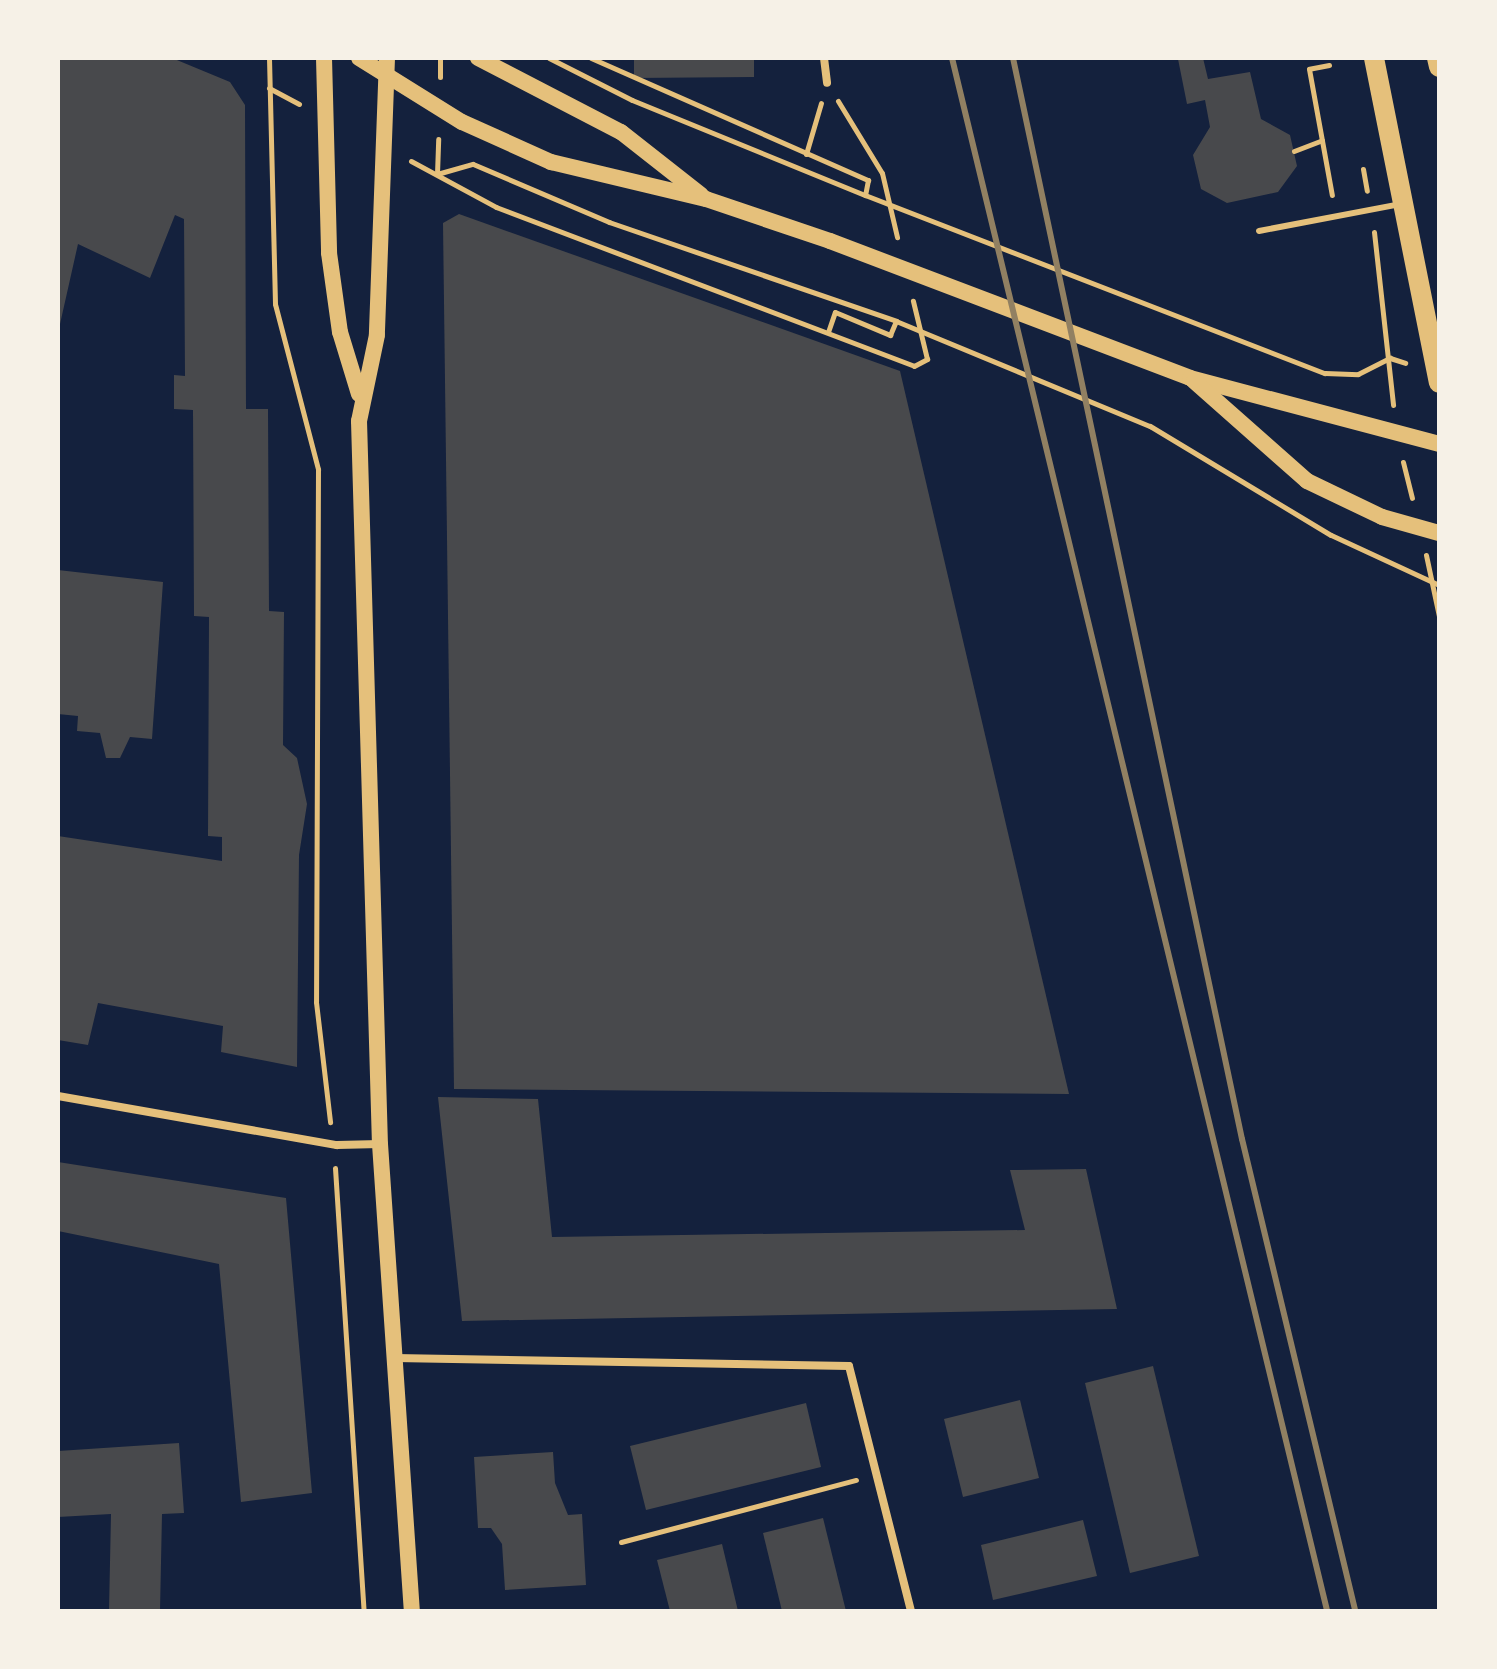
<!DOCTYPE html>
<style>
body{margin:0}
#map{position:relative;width:1497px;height:1669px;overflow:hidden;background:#14213d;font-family:"PT Sans",sans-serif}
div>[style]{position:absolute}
.building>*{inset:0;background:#48494c}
.path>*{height:5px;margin:-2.5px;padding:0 2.5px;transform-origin:2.5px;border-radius:2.5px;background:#e5c07b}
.service>*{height:6px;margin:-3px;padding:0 3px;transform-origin:3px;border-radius:3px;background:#e5c07b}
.minor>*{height:8px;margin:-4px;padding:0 4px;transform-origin:4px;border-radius:4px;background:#e5c07b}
.secondary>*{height:16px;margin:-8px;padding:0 8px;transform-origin:8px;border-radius:8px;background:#e5c07b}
.primary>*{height:20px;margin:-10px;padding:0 10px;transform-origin:10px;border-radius:10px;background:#e5c07b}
.rail>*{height:6px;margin:-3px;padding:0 3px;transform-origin:3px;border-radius:3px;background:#918062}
span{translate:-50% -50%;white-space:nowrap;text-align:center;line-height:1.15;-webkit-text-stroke:8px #f6f1e7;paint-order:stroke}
.frame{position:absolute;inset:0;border:60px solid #f6f1e7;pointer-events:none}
</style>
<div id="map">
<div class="building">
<div style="clip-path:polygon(58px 58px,172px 58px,230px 82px,245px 105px,246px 409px,268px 409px,269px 611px,284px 612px,283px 745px,297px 758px,307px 804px,299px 855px,297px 1067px,221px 1052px,223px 1026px,98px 1003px,88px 1045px,58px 1040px,58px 836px,222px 861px,222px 837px,208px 836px,209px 617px,194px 616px,193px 410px,174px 409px,174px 375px,185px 376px,184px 219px,175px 215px,150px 278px,78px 244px,58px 333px)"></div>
<div style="clip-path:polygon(634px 58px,754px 58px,754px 77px,634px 78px)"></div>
<div style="clip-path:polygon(1203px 58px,1208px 79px,1250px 72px,1261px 119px,1290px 135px,1297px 166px,1278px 192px,1227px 203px,1201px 189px,1193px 155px,1210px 127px,1205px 100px,1187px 104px,1178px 59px)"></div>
<div style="clip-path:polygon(459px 214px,900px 371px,1069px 1094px,454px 1089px,443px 223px)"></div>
<div style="clip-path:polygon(58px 570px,163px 582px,152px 739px,130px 737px,120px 758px,106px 758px,100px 733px,77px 731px,78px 716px,58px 714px)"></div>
<div style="clip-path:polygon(438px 1097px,538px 1099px,552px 1237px,1025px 1230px,1010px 1170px,1086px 1169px,1117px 1309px,462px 1321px)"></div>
<div style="clip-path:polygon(58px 1162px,286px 1198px,312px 1493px,241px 1502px,219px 1264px,58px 1231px)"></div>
<div style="clip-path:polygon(1153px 1366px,1199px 1556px,1130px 1573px,1085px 1383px)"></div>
<div style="clip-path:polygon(1020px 1400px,1039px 1478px,963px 1497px,944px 1419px)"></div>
<div style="clip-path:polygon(806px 1403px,821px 1467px,646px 1510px,630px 1446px)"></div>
<div style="clip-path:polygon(179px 1443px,184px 1513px,162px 1514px,160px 1611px,109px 1611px,111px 1514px,58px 1517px,58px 1451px)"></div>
<div style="clip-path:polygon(553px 1452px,555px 1483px,568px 1515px,582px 1514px,586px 1585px,505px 1590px,502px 1544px,491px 1528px,478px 1528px,474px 1457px)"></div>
<div style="clip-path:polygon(823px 1518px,846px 1611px,782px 1611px,763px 1533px)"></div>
<div style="clip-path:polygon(1083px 1520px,1097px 1576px,993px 1600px,981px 1545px)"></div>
<div style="clip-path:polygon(722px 1544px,738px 1611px,670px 1611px,657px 1560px)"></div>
</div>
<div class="path">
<div style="left:269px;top:58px;width:246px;rotate:88.6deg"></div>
<div style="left:275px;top:304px;width:171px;rotate:75.4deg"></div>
<div style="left:318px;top:469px;width:533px;rotate:90.21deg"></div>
<div style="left:316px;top:1002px;width:121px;rotate:83.3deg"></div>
<div style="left:549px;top:58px;width:93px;rotate:26.8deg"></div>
<div style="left:632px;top:100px;width:252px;rotate:22.2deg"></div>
<div style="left:865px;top:195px;width:493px;rotate:21.2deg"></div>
<div style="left:1325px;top:373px;width:33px;rotate:2deg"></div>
<div style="left:1358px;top:374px;width:36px;rotate:-27deg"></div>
<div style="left:1390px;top:358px;width:16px;rotate:18deg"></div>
<div style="left:591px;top:58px;width:303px;rotate:23.8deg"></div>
<div style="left:868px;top:180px;width:15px;rotate:101deg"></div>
<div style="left:1329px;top:65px;width:20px;rotate:169deg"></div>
<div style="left:1309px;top:69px;width:128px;rotate:79.7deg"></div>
<div style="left:440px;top:77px;width:19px;rotate:-90deg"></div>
<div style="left:269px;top:88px;width:34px;rotate:28deg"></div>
<div style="left:838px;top:101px;width:84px;rotate:58.6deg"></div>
<div style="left:882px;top:173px;width:66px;rotate:76.8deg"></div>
<div style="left:1294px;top:151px;width:30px;rotate:-21deg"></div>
<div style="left:806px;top:154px;width:53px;rotate:-73.6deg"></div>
<div style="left:411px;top:161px;width:97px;rotate:28.4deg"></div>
<div style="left:496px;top:207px;width:447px;rotate:20.8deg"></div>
<div style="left:914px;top:366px;width:15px;rotate:-28deg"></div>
<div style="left:927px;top:359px;width:60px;rotate:-103.6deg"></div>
<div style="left:1363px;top:169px;width:22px;rotate:80deg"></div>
<div style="left:437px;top:174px;width:37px;rotate:-16deg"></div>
<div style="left:473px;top:164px;width:148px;rotate:23.1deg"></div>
<div style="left:609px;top:222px;width:304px;rotate:19deg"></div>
<div style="left:896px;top:321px;width:275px;rotate:22.5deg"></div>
<div style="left:1150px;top:426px;width:211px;rotate:31.1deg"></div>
<div style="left:1331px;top:535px;width:119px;rotate:24.8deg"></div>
<div style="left:437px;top:174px;width:35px;rotate:-88deg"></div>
<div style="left:1374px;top:232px;width:174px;rotate:83.7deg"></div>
<div style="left:828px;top:332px;width:21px;rotate:-71deg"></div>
<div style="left:835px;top:312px;width:60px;rotate:22.7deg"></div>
<div style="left:890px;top:335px;width:15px;rotate:-67deg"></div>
<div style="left:1403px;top:462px;width:37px;rotate:76deg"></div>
<div style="left:1426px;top:555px;width:62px;rotate:78deg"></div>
<div style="left:335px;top:1168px;width:444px;rotate:86.3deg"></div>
<div style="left:621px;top:1542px;width:243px;rotate:-14.8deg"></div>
</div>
<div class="service">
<div style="left:1259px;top:231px;width:145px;rotate:-10.8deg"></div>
</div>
<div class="minor">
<div style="left:824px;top:58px;width:25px;rotate:83deg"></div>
<div style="left:58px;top:1096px;width:283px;rotate:10deg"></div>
<div style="left:337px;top:1145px;width:43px;rotate:-1.3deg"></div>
<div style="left:395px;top:1358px;width:454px;rotate:1deg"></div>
<div style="left:849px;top:1366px;width:253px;rotate:75.8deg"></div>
</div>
<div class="secondary">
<div style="left:324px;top:58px;width:195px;rotate:88.5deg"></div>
<div style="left:329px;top:253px;width:80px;rotate:82.1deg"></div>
<div style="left:340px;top:332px;width:65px;rotate:73deg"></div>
<div style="left:359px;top:58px;width:121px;rotate:31.9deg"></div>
<div style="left:462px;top:122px;width:98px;rotate:24.2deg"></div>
<div style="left:551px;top:162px;width:159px;rotate:13.4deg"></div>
<div style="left:706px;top:199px;width:131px;rotate:18.7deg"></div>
<div style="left:830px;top:241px;width:385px;rotate:20.8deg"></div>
<div style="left:1190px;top:378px;width:258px;rotate:14.8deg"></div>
<div style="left:387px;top:58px;width:277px;rotate:92.1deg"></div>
<div style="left:377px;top:335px;width:88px;rotate:101.8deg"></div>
<div style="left:359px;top:421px;width:723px;rotate:88.34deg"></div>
<div style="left:380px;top:1144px;width:468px;rotate:86.1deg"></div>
<div style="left:478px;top:58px;width:161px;rotate:27.4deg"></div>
<div style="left:621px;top:132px;width:102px;rotate:38.2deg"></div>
<div style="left:1194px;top:381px;width:151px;rotate:41.5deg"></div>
<div style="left:1307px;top:481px;width:83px;rotate:25.6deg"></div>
<div style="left:1382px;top:517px;width:59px;rotate:15.7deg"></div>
</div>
<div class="primary">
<div style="left:1374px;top:58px;width:331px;rotate:78.7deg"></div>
<div style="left:1437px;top:58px;width:9px;rotate:77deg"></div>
</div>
<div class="rail">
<div style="left:952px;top:58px;width:1598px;rotate:76.42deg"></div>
<div style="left:1013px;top:58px;width:1105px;rotate:78.04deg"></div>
<div style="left:1242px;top:1139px;width:485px;rotate:76.5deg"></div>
</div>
<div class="frame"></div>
</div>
